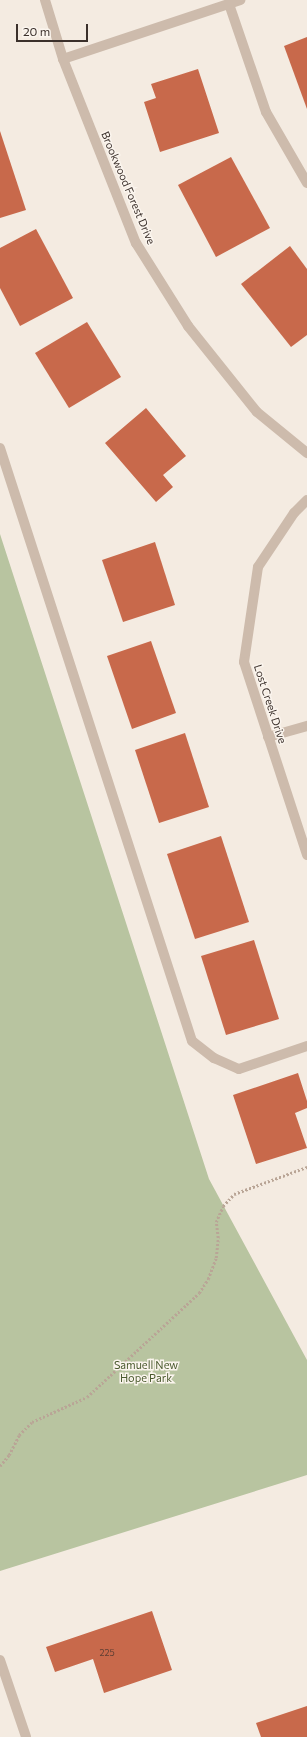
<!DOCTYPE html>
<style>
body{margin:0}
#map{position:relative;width:307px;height:1737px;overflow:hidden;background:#f4ebe1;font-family:Commissioner,sans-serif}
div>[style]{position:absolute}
.green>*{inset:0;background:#b8c4a0}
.building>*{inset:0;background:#c8694b}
.path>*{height:2.5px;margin-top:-1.25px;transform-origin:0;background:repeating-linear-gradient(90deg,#b9a596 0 2px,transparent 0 4px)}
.minor>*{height:10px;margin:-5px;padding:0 5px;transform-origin:5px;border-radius:5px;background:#cdbbac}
span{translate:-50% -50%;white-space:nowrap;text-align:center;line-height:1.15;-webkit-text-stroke:3px #fbf5ee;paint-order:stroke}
.number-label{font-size:9px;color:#5e3e33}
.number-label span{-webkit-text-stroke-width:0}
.street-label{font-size:11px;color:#3b302b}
.park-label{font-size:11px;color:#4a5a2e}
.scale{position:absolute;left:16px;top:24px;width:72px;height:18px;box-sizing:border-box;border:2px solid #3b302b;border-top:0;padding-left:5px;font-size:12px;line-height:14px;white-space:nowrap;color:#3b302b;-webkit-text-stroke:3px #fbf5ee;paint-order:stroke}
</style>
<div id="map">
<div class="green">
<div style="clip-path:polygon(0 534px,209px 1179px,307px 1360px,307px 1475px,0 1571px)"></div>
</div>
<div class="building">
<div style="clip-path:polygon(307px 37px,307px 109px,284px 46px)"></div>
<div style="clip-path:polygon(198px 69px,219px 133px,160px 152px,144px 102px,156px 98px,151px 84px)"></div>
<div style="clip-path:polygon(0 131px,26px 210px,0 218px)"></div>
<div style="clip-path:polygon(231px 157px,270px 228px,216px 257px,178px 185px)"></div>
<div style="clip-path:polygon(36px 229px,73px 298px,20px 326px,0 288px,0 248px)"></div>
<div style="clip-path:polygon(290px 246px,307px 269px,307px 335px,291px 347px,241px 284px)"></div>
<div style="clip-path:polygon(87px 322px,121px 377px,69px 408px,35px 353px)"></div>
<div style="clip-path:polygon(146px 408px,186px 456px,163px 475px,173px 487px,156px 502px,105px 443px)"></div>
<div style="clip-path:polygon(155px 542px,175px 605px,123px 622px,102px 560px)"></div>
<div style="clip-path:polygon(151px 641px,176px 713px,132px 729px,107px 656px)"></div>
<div style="clip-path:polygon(185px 733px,209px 807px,159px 823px,135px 750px)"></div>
<div style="clip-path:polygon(221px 836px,249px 922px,195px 939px,167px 854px)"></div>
<div style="clip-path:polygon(254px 940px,279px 1019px,226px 1035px,201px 956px)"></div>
<div style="clip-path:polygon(298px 1073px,307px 1101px,307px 1108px,295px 1113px,307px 1148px,256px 1164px,233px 1095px)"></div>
<div style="clip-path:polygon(152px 1611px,172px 1670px,104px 1693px,93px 1659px,55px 1672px,46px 1647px)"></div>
<div style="clip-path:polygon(307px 1706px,307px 1737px,261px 1737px,256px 1723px)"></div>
</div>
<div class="path">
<div style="left:0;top:1466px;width:14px;rotate:-51deg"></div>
<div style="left:9px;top:1455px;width:22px;rotate:-63deg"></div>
<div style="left:19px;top:1435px;width:18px;rotate:-45deg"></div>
<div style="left:32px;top:1422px;width:60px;rotate:-24.4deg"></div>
<div style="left:87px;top:1397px;width:153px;rotate:-42.9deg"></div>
<div style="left:199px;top:1293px;width:17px;rotate:-57deg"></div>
<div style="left:208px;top:1279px;width:22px;rotate:-69deg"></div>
<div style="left:216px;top:1258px;width:20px;rotate:-84deg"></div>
<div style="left:218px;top:1238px;width:16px;rotate:-97deg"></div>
<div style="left:216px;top:1222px;width:17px;rotate:-66deg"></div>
<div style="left:223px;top:1206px;width:16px;rotate:-47deg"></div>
<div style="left:234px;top:1194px;width:78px;rotate:-20.3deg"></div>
</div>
<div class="minor">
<div style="left:45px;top:0;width:62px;rotate:73deg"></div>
<div style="left:63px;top:59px;width:198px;rotate:68.4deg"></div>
<div style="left:136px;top:243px;width:98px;rotate:57.9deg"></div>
<div style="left:188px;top:326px;width:110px;rotate:51.3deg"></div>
<div style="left:257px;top:412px;width:65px;rotate:39.4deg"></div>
<div style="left:229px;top:4px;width:114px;rotate:71.1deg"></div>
<div style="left:266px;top:112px;width:82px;rotate:60deg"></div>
<div style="left:63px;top:59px;width:187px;rotate:-18.4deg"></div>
<div style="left:0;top:448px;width:623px;rotate:72.06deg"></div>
<div style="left:192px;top:1041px;width:28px;rotate:38deg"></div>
<div style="left:214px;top:1058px;width:27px;rotate:24deg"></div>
<div style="left:239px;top:1069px;width:72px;rotate:-18.7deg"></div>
<div style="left:307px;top:500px;width:18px;rotate:135deg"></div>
<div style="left:294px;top:513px;width:65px;rotate:123.7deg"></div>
<div style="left:258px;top:567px;width:96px;rotate:98.4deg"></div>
<div style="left:244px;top:662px;width:203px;rotate:71.9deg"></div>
<div style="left:268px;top:737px;width:41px;rotate:-15.8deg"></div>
<div style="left:0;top:1660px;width:81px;rotate:71.3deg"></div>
</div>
<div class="number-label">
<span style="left:107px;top:1653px">225</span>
</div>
<div class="street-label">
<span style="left:128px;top:188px;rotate:67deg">Brookwood Forest Drive</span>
<span style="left:270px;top:704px;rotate:72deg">Lost Creek Drive</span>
</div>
<div class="park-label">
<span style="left:146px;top:1372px">Samuell New<br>Hope Park</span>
</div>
<div class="scale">20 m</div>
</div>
